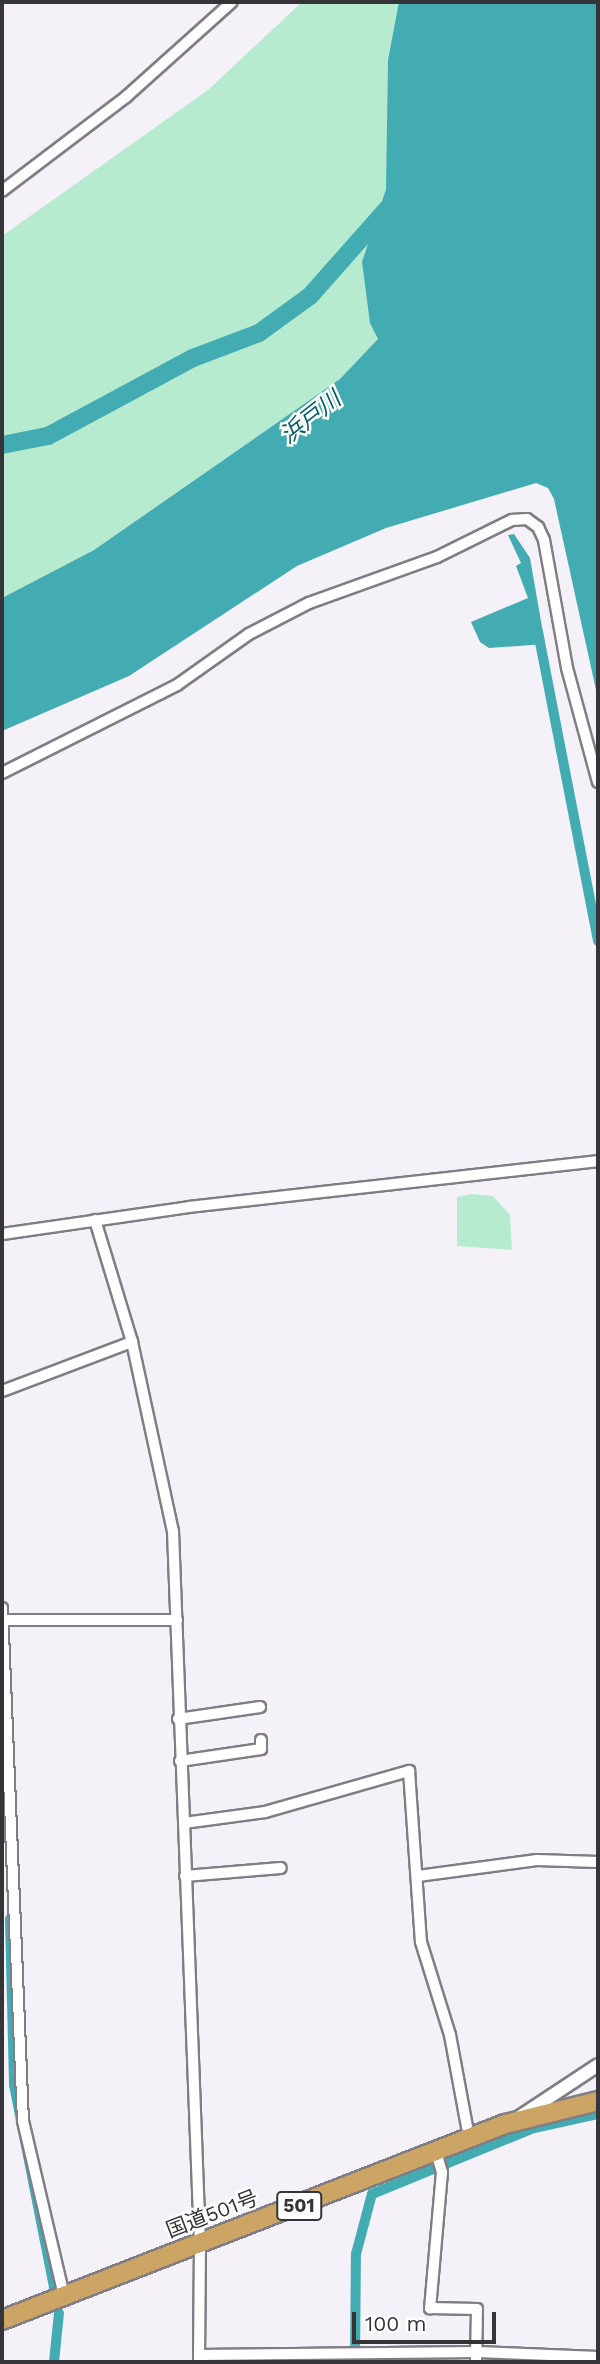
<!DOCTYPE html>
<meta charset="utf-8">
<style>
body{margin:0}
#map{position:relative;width:600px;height:2364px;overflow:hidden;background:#f4f1f9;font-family:"Work Sans","Noto Sans JP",sans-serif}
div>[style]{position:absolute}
.green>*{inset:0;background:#b7ebcf}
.water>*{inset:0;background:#43acb3}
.canal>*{height:10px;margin:-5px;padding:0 5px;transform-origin:5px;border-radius:5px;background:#43acb3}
.river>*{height:18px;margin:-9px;padding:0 9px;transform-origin:9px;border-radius:9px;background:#43acb3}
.roads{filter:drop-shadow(2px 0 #807d85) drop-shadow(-2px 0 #807d85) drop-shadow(0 2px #807d85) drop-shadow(0 -2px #807d85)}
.minor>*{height:10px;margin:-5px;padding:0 5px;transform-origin:5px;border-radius:5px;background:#fff}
.tertiary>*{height:12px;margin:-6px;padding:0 6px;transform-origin:6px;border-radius:6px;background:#fff}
.trunk>*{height:18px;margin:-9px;padding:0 9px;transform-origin:9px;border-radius:9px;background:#cca464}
span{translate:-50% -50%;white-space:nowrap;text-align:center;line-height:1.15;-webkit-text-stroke:5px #fff;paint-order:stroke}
.shield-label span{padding:2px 5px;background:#fff;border:2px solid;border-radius:5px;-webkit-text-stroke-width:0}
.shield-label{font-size:19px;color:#353438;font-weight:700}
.street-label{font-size:21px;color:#353438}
.water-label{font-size:23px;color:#006065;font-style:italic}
.frame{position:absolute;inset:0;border:4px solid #353438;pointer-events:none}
.scale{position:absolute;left:352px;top:2312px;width:144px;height:32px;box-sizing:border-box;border:4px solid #353438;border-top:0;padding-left:9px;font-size:21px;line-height:24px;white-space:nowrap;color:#353438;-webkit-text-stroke:5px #fff;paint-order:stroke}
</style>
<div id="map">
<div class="green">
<div style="clip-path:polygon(302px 2px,417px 2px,386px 189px,363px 260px,379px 339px,340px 379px,94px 550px,2px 598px,2px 236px,208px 90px)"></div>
<div style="clip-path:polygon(472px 1194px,493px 1196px,510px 1215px,512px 1250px,457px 1246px,457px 1197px)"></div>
</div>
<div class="water">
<div style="clip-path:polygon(399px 2px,598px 2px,598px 699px,554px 499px,548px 488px,536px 483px,386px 528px,297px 566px,129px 676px,2px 731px,2px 598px,94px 550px,340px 379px,378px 339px,370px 323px,362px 262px,386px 189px,388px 60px)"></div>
<div style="clip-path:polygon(514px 534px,530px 558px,545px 644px,489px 648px,480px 642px,471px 622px,528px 598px,516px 566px,521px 563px,508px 535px)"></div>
</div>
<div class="canal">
<div style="left:538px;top:632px;width:315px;rotate:79deg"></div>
<div style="left:10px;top:1919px;width:166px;rotate:88.6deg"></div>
<div style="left:14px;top:2085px;width:211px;rotate:78.8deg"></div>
<div style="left:54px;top:2362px;width:49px;rotate:-84.2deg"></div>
<div style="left:355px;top:2362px;width:108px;rotate:-89.5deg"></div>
<div style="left:356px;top:2254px;width:62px;rotate:-75.1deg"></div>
<div style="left:372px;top:2194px;width:175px;rotate:-22.2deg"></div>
<div style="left:534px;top:2128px;width:66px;rotate:-12.3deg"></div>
</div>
<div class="river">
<div style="left:2px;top:445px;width:47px;rotate:-11.1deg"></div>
<div style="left:48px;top:436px;width:165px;rotate:-28.3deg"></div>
<div style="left:193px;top:358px;width:71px;rotate:-20.7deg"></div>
<div style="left:259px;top:333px;width:63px;rotate:-36deg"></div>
<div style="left:310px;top:296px;width:116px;rotate:-48.5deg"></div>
</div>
<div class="roads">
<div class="minor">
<div style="left:2px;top:191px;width:156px;rotate:-37.2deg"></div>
<div style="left:126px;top:97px;width:142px;rotate:-41.9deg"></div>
<div style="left:2px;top:773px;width:196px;rotate:-26.7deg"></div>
<div style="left:177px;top:685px;width:88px;rotate:-35.3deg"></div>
<div style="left:249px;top:634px;width:68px;rotate:-27.3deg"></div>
<div style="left:309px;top:603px;width:136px;rotate:-19.8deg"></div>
<div style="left:437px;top:557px;width:84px;rotate:-26.3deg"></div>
<div style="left:512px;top:520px;width:15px;rotate:-4deg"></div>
<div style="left:527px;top:519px;width:14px;rotate:36deg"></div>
<div style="left:538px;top:527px;width:14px;rotate:65deg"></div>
<div style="left:544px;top:540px;width:130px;rotate:79.8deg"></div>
<div style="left:567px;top:668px;width:118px;rotate:74.8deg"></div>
<div style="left:95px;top:1220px;width:127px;rotate:73.1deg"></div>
<div style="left:132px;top:1342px;width:193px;rotate:77.8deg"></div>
<div style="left:173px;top:1531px;width:714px;rotate:87.83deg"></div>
<div style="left:200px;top:2244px;width:118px;rotate:90.5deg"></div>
<div style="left:2px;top:1234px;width:189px;rotate:-8.2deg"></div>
<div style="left:189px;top:1207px;width:412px;rotate:-6.4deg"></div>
<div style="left:2px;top:1391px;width:139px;rotate:-20.7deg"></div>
<div style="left:2px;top:1608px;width:513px;rotate:87.66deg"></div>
<div style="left:23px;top:2121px;width:180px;rotate:76.8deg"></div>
<div style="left:2px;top:1620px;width:175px"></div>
<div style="left:178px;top:1719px;width:83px;rotate:-8.3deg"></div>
<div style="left:180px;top:1761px;width:82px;rotate:-8.4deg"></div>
<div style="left:261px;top:1749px;width:9px;rotate:-90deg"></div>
<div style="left:184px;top:1823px;width:82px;rotate:-7.7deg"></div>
<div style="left:265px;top:1812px;width:150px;rotate:-15.9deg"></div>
<div style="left:409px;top:1771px;width:171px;rotate:86deg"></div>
<div style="left:421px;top:1942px;width:97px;rotate:72.7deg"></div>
<div style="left:450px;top:2035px;width:105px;rotate:79.5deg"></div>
<div style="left:185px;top:1876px;width:96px;rotate:-4.8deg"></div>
<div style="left:418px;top:1876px;width:120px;rotate:-7.7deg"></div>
<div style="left:537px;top:1860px;width:61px;rotate:1.9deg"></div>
<div style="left:437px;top:2155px;width:18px;rotate:74deg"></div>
<div style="left:442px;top:2172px;width:137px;rotate:95deg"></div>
<div style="left:430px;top:2308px;width:47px;rotate:1.2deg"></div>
<div style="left:477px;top:2309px;width:53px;rotate:91.1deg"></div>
<div style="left:199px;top:2355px;width:279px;rotate:-0.6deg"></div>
<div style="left:478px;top:2352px;width:120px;rotate:2.4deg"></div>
</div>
<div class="tertiary">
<div style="left:521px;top:2116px;width:92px;rotate:-33.5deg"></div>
</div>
<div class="trunk">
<div style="left:2px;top:2320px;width:540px;rotate:-21.29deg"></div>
<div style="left:505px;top:2124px;width:96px;rotate:-13.9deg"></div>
</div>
</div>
<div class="shield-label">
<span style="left:299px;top:2206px">501</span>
</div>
<div class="street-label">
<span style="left:212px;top:2214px;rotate:-21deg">国道501号</span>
</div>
<div class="water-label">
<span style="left:311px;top:418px;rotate:-38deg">浜戸川</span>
</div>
<div class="frame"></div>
<div class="scale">100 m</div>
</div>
